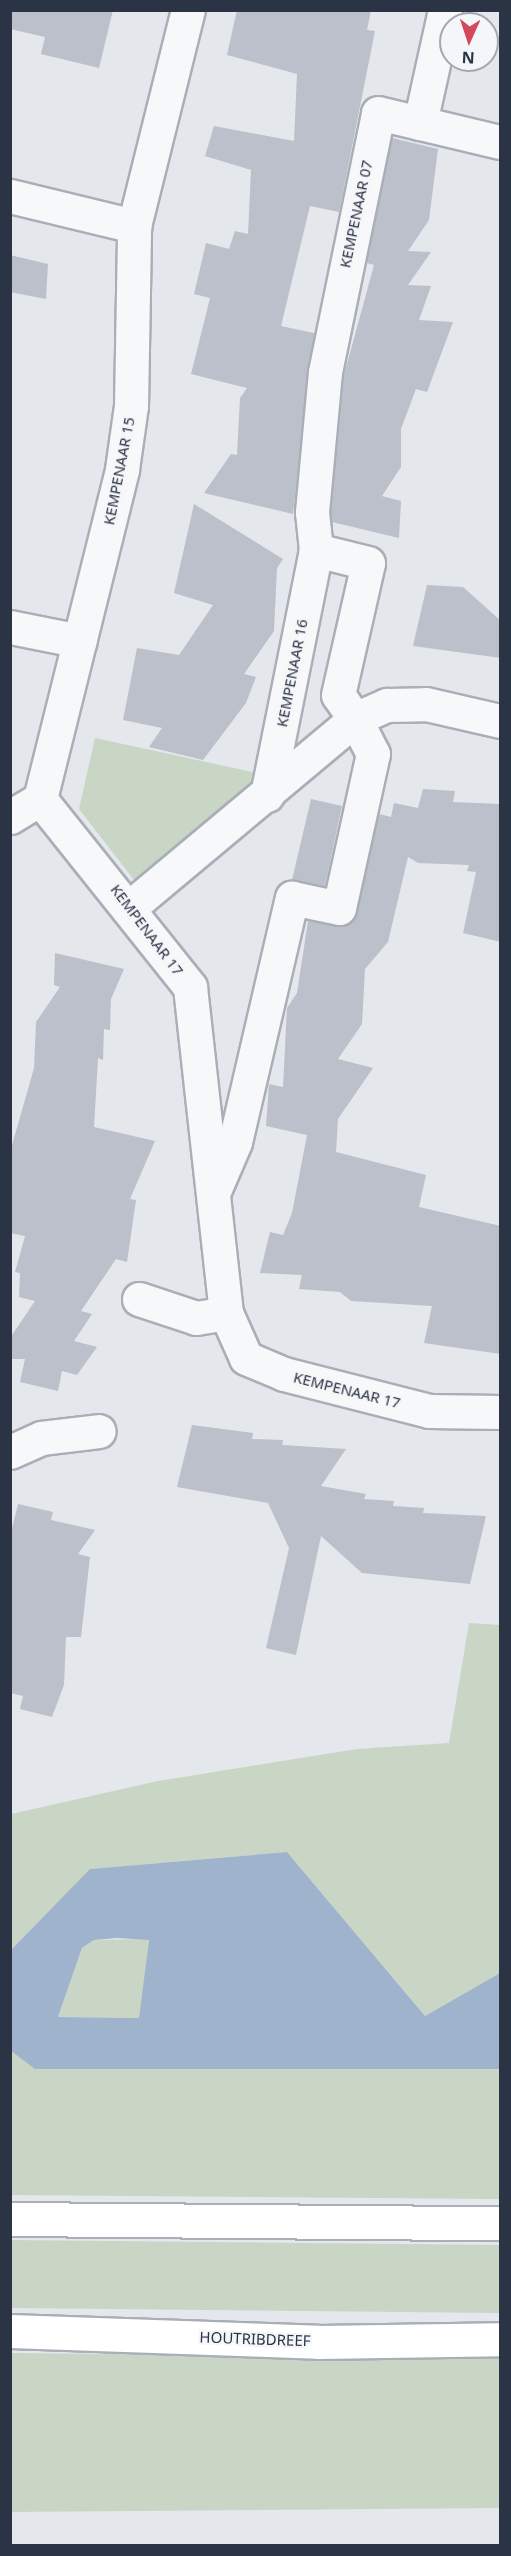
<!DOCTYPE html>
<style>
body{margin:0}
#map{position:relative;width:511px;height:2556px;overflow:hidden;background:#e4e7ec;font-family:"Noto Sans",sans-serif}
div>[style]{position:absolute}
.green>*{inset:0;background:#c9d6c5}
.water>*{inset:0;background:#9fb4cc}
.building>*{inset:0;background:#bbc0ca}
.roads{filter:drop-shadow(2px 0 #a9aeb7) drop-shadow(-2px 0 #a9aeb7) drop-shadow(0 2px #a9aeb7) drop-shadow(0 -2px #a9aeb7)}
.pedestrian>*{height:33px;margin:-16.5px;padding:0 16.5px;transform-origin:16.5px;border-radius:16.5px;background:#f7f8fa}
.minor>*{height:33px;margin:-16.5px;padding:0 16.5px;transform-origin:16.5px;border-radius:16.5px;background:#f7f8fa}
.tertiary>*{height:33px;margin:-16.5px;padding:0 16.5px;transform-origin:16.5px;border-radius:16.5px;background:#f7f8fa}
.secondary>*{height:33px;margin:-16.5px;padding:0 16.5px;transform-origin:16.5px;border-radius:16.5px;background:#fff}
span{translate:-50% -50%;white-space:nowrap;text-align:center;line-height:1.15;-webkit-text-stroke:4.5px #f4f6f9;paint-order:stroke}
.street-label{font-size:15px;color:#2b3445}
.frame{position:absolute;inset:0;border:12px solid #2b3445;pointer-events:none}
.north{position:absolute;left:439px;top:12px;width:60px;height:60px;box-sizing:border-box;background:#f4f6f9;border:2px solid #a4a8b1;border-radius:50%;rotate:183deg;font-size:16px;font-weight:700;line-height:24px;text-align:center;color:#2b3445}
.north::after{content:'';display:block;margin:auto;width:21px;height:27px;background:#d1495b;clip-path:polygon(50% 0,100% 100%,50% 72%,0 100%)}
</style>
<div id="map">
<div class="green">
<div style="clip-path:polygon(95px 738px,262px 774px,134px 880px,79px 809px)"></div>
<div style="clip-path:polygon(469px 1623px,500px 1625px,500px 1973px,425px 2016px,287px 1852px,91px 1869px,11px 1950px,11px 1814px,158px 1781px,357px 1749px,449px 1743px)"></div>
<div style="clip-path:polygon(149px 1939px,140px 2018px,58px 2017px,82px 1948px,94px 1940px)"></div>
<div style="clip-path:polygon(11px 2051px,36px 2069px,500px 2069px,500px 2199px,11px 2195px)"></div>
<div style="clip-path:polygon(11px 2240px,500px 2245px,500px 2313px,11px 2308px)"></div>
<div style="clip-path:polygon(10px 2353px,500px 2358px,500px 2508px,11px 2512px)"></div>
</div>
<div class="water">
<div style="clip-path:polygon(evenodd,287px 1852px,425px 2016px,500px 1973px,500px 2069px,35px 2069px,11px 2051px,11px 1950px,90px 1869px,287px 1852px,117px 1938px,149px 1940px,139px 2018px,58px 2017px,82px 1948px,94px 1940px,117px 1938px)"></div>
</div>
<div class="building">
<div style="clip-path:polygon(10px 10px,113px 10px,99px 68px,41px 54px,45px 37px,10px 29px)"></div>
<div style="clip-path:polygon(237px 10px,371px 10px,367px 30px,375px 31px,339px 212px,310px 206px,281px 326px,314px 333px,293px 514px,204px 493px,231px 454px,237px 455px,240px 398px,247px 388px,191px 374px,210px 298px,194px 294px,206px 243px,229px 249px,235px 231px,248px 234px,251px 170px,205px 156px,214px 126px,294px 141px,297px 74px,227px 55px)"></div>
<div style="clip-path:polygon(392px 138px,438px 149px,429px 220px,408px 251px,431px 252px,408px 285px,431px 286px,419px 320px,453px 322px,427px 392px,416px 389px,401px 429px,401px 467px,382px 496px,401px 501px,399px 538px,332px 522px,331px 512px,344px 375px,374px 265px,367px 263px)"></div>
<div style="clip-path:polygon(10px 255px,48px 264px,46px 299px,10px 292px)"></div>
<div style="clip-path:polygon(194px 504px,283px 559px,277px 568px,274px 631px,244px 674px,256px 677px,246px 703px,203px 760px,149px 747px,162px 728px,123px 720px,137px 648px,179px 655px,213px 605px,174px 593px)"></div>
<div style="clip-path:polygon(427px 585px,463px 587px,501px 621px,501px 658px,413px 646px)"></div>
<div style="clip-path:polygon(423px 789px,455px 791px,453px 802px,501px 804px,501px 942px,463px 933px,476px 872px,467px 871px,469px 865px,418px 863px,408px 857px,388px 942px,365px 969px,362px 1024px,338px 1059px,373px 1068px,338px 1119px,336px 1152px,426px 1175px,419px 1207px,501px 1226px,501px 1354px,424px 1343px,432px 1306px,351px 1301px,340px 1292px,299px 1289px,302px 1275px,260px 1273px,270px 1232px,283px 1235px,292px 1213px,307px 1135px,266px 1126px,269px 1084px,283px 1087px,287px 1008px,297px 993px,308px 921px,336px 926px,353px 920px,379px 814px,391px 817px,394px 803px,418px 808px)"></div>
<div style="clip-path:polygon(311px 799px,342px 806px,325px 886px,292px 880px)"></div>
<div style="clip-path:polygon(55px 953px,124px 969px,111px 999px,110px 1030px,104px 1029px,103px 1060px,98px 1058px,94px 1127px,155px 1141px,130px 1199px,136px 1200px,127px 1262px,116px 1259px,81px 1311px,92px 1314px,74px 1341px,97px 1347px,77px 1375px,62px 1371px,58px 1391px,20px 1382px,25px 1359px,10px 1359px,10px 1338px,35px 1301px,19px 1297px,20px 1273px,15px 1272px,25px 1236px,10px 1233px,10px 1152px,34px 1068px,36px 1022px,60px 987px,54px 985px)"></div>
<div style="clip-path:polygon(192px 1425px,253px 1433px,252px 1439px,283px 1440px,282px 1445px,346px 1449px,321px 1486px,366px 1494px,364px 1499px,394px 1501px,393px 1506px,424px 1508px,423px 1513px,486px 1516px,470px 1584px,362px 1573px,321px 1536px,296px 1655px,266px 1648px,289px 1548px,268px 1503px,177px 1487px)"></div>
<div style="clip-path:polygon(18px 1504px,53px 1512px,51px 1520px,95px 1530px,78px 1554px,90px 1557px,81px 1637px,66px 1637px,64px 1685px,52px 1717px,20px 1709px,23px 1696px,10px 1693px,10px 1536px)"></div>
</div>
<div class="roads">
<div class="pedestrian">
<div style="left:368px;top:563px;width:54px;rotate:-166deg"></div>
<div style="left:316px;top:550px;width:38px;rotate:-96deg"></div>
<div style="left:312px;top:512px;width:141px;rotate:-84.7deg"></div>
<div style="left:325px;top:372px;width:264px;rotate:-78.4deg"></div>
<div style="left:378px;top:113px;width:43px;rotate:13.4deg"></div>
<div style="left:267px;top:795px;width:250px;rotate:-78.7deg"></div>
<div style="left:214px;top:1191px;width:53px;rotate:-66.8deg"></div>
<div style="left:235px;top:1142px;width:251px;rotate:-76.9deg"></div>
<div style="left:292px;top:898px;width:48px;rotate:12deg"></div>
<div style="left:339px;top:908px;width:158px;rotate:-77.6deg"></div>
<div style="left:373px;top:754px;width:39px;rotate:-117deg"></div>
<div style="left:10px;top:1452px;width:34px;rotate:-24deg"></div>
<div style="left:41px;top:1438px;width:58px;rotate:-6.9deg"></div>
</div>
<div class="minor">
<div style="left:445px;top:10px;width:116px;rotate:102.5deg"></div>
<div style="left:420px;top:123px;width:82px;rotate:13.4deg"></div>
<div style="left:10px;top:196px;width:128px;rotate:13.6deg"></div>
<div style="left:10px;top:627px;width:71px;rotate:11.3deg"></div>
<div style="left:355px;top:719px;width:29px;rotate:-125deg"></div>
<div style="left:338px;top:695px;width:135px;rotate:-77.2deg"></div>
<div style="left:40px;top:799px;width:241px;rotate:51.4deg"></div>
<div style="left:190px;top:987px;width:328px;rotate:83.7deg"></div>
<div style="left:226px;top:1313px;width:49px;rotate:66deg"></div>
<div style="left:246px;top:1358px;width:41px;rotate:22.8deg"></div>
<div style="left:284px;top:1374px;width:150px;rotate:14.3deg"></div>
<div style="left:429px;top:1411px;width:71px;rotate:0.8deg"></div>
<div style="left:130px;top:907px;width:293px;rotate:-39.9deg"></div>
<div style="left:355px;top:719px;width:35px;rotate:-24deg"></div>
<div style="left:387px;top:705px;width:39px;rotate:-1deg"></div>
<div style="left:426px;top:704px;width:76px;rotate:12.9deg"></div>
<div style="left:139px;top:1299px;width:60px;rotate:18.4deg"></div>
<div style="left:196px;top:1318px;width:30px;rotate:-9deg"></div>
</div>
<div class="tertiary">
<div style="left:10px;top:817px;width:35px;rotate:-31deg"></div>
<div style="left:40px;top:799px;width:340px;rotate:-76deg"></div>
<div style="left:122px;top:469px;width:64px;rotate:-81.9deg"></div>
<div style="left:131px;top:406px;width:180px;rotate:-89deg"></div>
<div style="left:134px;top:226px;width:223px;rotate:-76deg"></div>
</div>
<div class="secondary">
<div style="left:10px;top:2219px;width:490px;rotate:0.5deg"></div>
<div style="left:10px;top:2331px;width:308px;rotate:2deg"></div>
<div style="left:318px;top:2342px;width:182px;rotate:-0.9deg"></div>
</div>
</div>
<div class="street-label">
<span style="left:356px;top:214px;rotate:-78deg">KEMPENAAR 07</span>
<span style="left:119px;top:471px;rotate:-79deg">KEMPENAAR 15</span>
<span style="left:292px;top:673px;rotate:-79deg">KEMPENAAR 16</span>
<span style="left:147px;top:930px;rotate:53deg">KEMPENAAR 17</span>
<span style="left:347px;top:1390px;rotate:14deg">KEMPENAAR 17</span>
<span style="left:255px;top:2339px;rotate:2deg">HOUTRIBDREEF</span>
</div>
<div class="frame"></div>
<div class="north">N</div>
</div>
